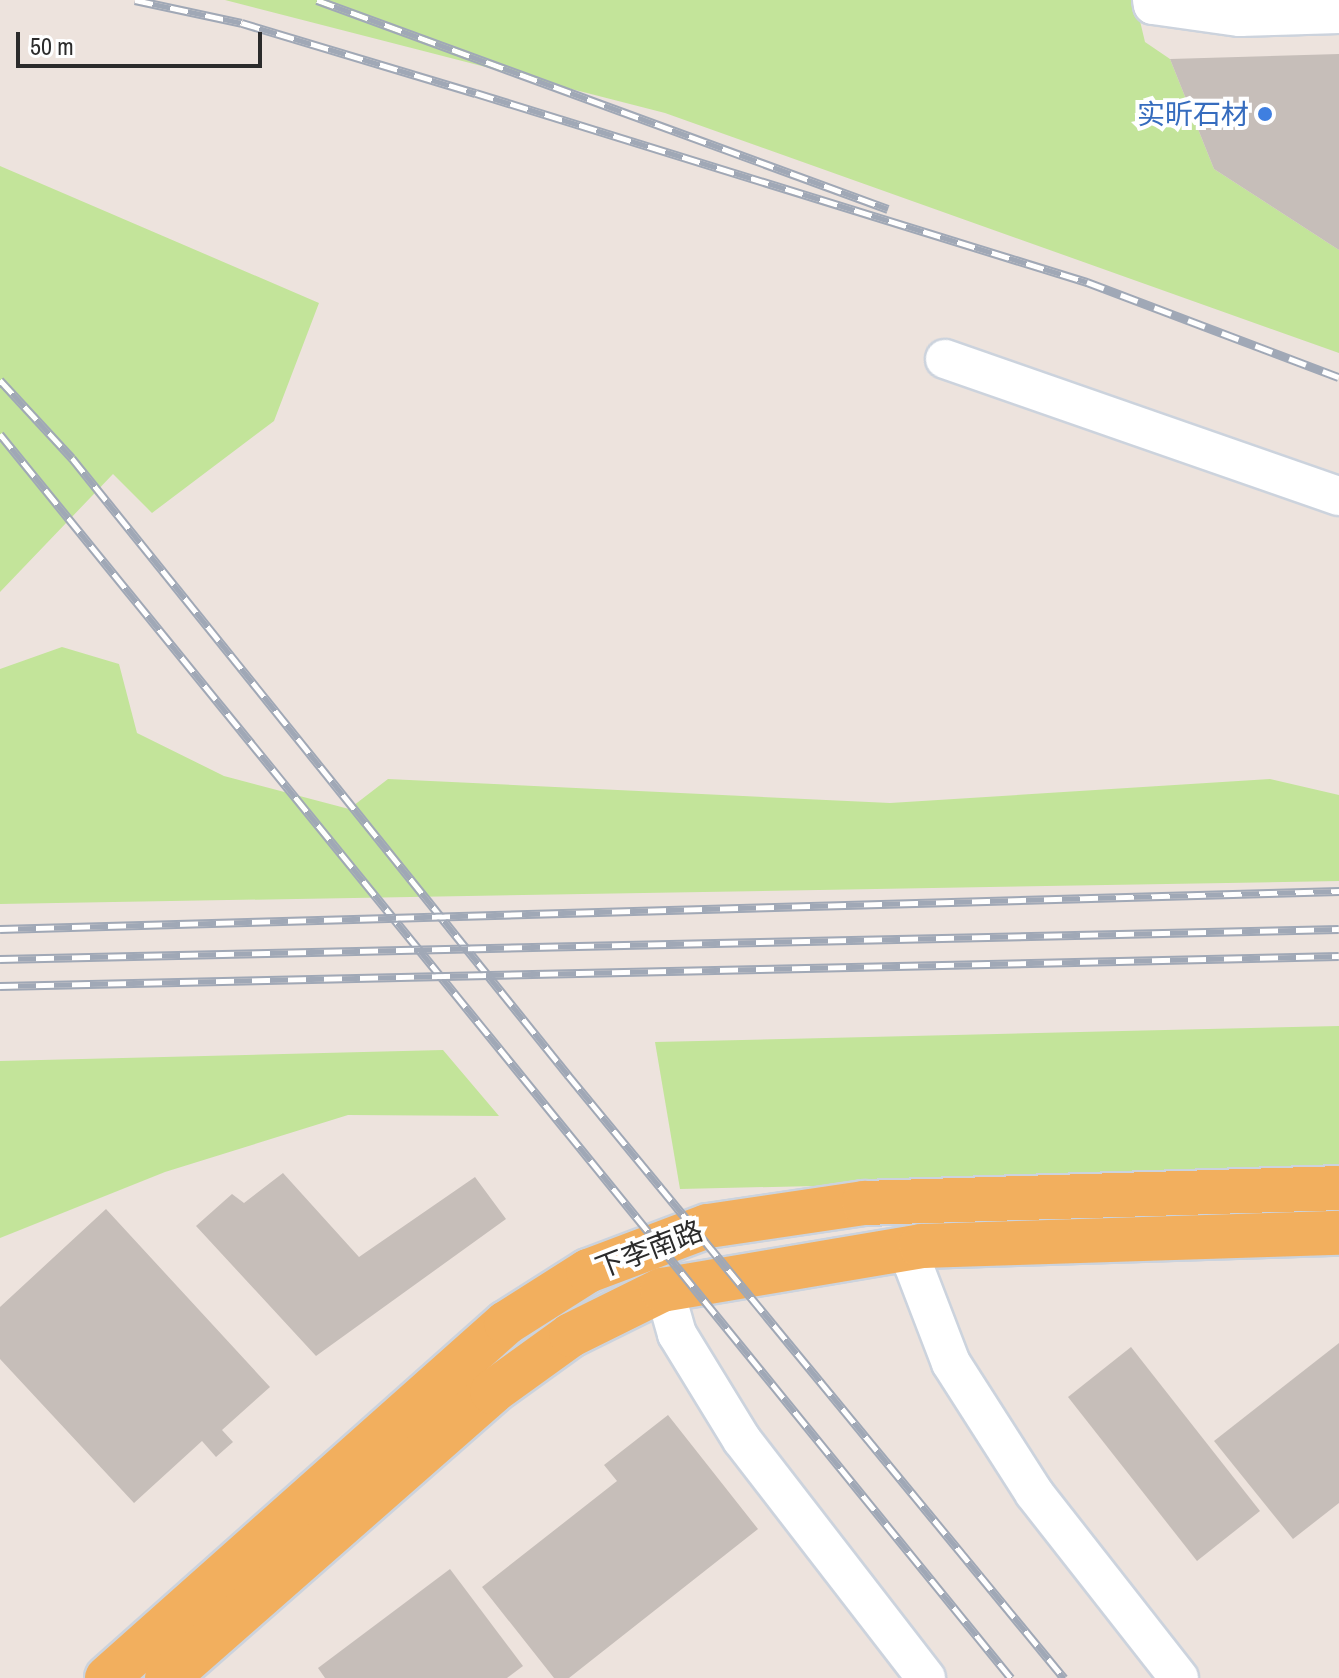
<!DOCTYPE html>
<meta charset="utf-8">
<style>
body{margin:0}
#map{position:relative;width:1339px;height:1678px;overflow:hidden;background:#ede3dd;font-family:"Archivo Narrow","Noto Sans SC",sans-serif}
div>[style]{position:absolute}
.green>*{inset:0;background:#c3e49a}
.building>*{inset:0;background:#c6beb9}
.roads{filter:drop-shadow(2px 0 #ccd3dd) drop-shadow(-2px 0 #ccd3dd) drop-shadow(0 2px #ccd3dd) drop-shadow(0 -2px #ccd3dd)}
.minor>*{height:38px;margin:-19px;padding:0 19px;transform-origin:19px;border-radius:19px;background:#fff}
.major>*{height:44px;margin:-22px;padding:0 22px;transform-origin:22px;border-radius:22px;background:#f2af5e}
.rail>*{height:9px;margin-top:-4.5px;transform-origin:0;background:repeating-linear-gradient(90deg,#fff 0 18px,#a0a8b6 0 36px);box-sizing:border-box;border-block:2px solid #a0a8b6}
.dots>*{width:22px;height:22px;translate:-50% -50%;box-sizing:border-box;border:4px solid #fff;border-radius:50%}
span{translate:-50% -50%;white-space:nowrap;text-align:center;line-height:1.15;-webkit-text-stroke:8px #fff;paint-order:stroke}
.shop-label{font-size:28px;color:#366cbe}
.right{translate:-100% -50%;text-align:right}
.street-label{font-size:28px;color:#2b2b2b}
.scale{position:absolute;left:16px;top:32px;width:246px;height:36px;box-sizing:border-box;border:4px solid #2b2b2b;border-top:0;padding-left:10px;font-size:24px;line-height:28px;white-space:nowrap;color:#2b2b2b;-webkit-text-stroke:6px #fff;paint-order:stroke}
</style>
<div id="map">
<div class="green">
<div style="clip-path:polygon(225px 0,1135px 0,1145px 42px,1170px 59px,1214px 169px,1339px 250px,1339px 353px,665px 113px)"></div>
<div style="clip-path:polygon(0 166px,319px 303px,274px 421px,152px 513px,113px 474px,0 592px)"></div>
<div style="clip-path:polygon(62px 647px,119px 664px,137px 733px,224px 776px,349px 809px,388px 779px,890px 803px,1270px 779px,1339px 795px,1339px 881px,0 904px,0 669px)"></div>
<div style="clip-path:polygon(1339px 1026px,1339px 1174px,680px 1189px,655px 1042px)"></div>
<div style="clip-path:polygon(443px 1050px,499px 1116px,348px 1115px,165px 1172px,0 1238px,0 1061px)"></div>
</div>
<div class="building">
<div style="clip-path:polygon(1339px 54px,1339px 250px,1214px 169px,1170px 59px)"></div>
<div style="clip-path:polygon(283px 1173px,359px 1257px,475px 1177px,506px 1219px,316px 1356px,196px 1226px,232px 1194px,244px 1203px)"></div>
<div style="clip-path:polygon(106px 1209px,270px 1387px,222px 1430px,233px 1442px,216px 1457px,202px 1441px,134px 1503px,0 1359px,0 1307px)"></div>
<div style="clip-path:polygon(1339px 1343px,1339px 1503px,1293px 1539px,1214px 1441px)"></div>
<div style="clip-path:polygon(1131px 1347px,1260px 1511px,1197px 1561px,1068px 1397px)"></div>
<div style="clip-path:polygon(668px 1415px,758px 1529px,569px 1678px,554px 1678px,482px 1587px,617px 1481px,604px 1465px)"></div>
<div style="clip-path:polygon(450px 1569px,523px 1666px,507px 1678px,325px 1678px,318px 1668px)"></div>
</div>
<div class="roads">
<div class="minor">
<div style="left:1152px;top:0;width:5px;rotate:79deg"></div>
<div style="left:1153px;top:5px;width:88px;rotate:7.9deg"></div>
<div style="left:1238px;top:0;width:17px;rotate:83deg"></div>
<div style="left:1240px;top:17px;width:99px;rotate:-1.7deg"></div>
<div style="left:945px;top:359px;width:417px;rotate:19.2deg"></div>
<div style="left:901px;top:1249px;width:19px;rotate:51deg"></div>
<div style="left:913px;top:1264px;width:106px;rotate:69deg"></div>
<div style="left:951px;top:1363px;width:154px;rotate:57.4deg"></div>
<div style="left:1034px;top:1493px;width:235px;rotate:51.9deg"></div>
<div style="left:671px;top:1313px;width:22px;rotate:74deg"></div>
<div style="left:677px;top:1334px;width:124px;rotate:58.5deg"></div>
<div style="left:742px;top:1440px;width:301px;rotate:52.3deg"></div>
</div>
<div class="major">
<div style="left:107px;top:1678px;width:534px;rotate:-41.66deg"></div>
<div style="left:506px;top:1323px;width:97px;rotate:-32.4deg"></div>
<div style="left:588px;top:1271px;width:128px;rotate:-20.6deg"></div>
<div style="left:708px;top:1226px;width:158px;rotate:-8.4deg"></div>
<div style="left:864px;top:1203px;width:475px;rotate:-1.8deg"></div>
<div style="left:167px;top:1678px;width:433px;rotate:-41.3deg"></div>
<div style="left:492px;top:1392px;width:97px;rotate:-35.8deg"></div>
<div style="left:571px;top:1335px;width:102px;rotate:-26.3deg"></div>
<div style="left:662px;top:1290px;width:263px;rotate:-9.6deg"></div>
<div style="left:921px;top:1246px;width:418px;rotate:-1.8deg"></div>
</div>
</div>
<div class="rail">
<div style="left:135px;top:0;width:109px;rotate:12.1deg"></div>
<div style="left:242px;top:23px;width:244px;rotate:16.7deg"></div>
<div style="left:476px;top:93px;width:640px;rotate:17.19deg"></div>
<div style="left:1087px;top:282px;width:269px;rotate:20.7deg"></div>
<div style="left:317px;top:0;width:608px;rotate:20.1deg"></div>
<div style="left:0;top:380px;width:106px;rotate:47.3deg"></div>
<div style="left:72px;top:458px;width:792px;rotate:51.2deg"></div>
<div style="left:568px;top:1075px;width:781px;rotate:50.56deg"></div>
<div style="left:0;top:434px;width:1603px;rotate:50.9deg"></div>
<div style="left:0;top:929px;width:1340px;rotate:-1.63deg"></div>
<div style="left:0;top:959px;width:1339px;rotate:-1.28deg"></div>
<div style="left:0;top:986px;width:1339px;rotate:-1.28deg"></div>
</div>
<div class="dots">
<div style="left:1265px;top:114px;background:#3f7fe0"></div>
</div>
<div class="shop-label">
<span class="right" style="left:1249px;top:114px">实昕石材</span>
</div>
<div class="street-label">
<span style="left:649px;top:1249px;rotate:-21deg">下李南路</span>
</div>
<div class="scale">50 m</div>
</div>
